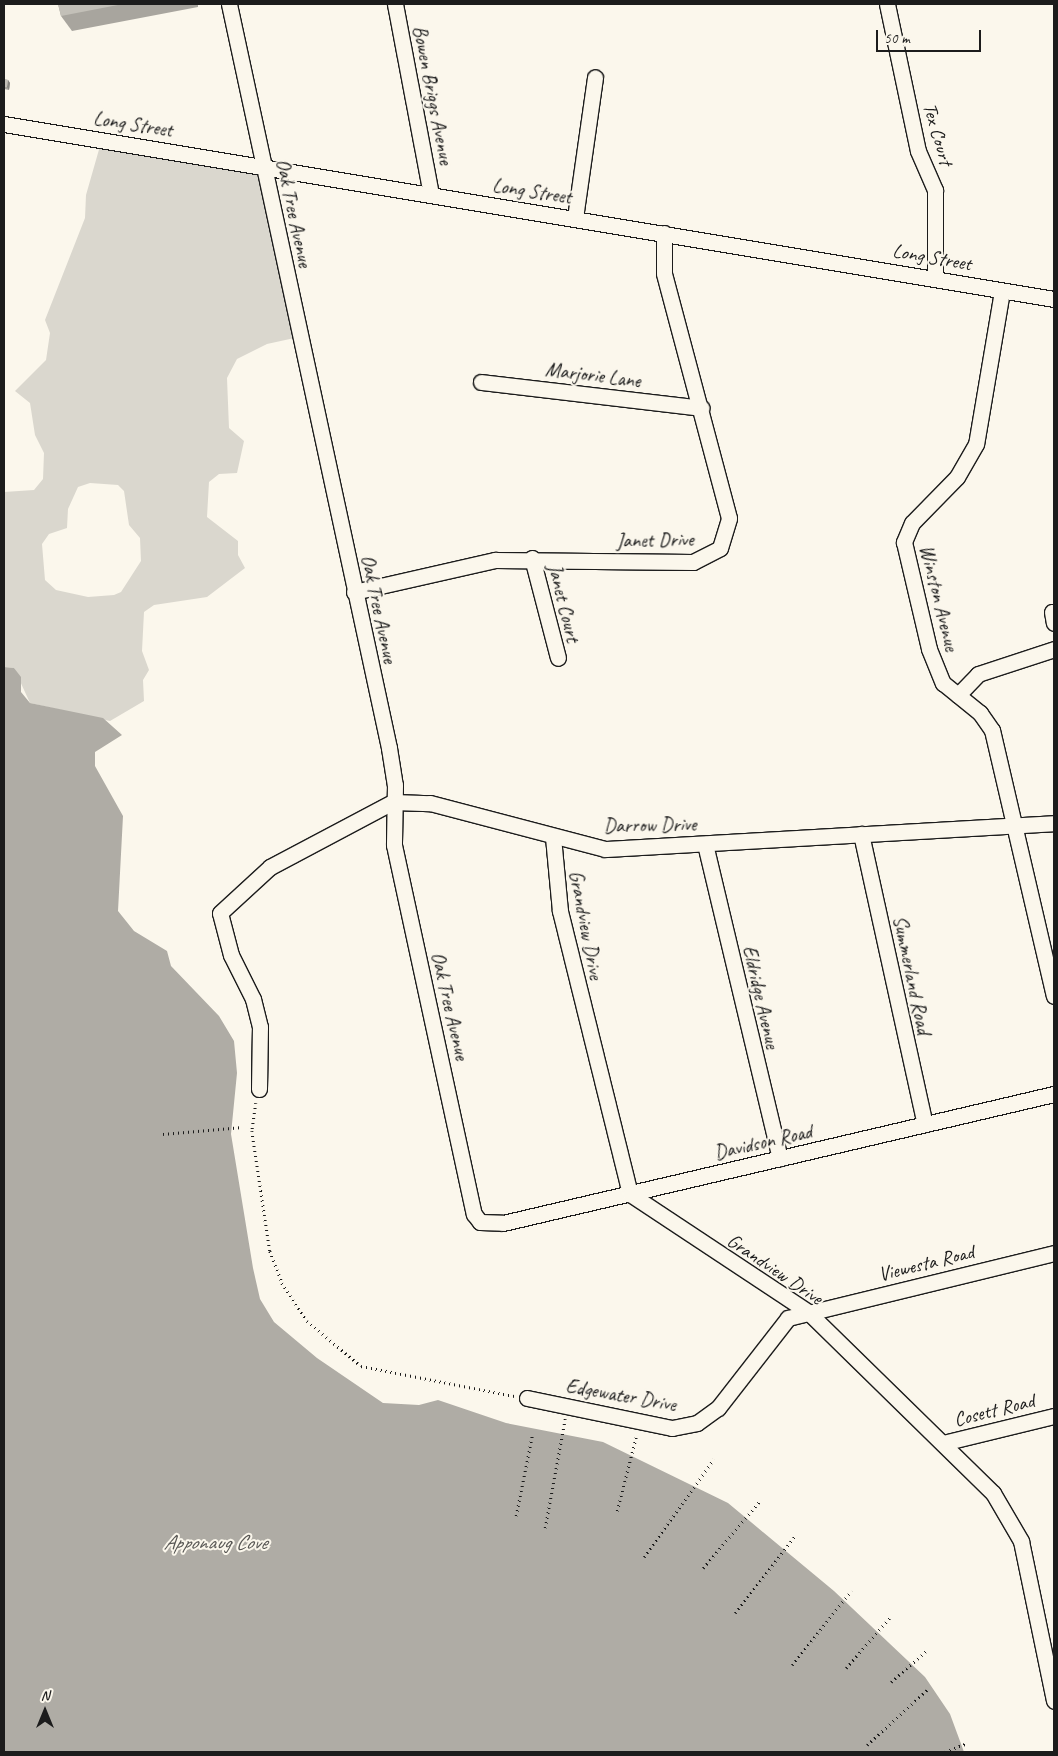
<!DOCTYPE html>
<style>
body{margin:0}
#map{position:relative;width:1058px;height:1756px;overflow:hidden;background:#fbf7ec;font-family:Caveat,sans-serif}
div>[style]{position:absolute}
.green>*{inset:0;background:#dad7ce}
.water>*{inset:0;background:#afaca5}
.path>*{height:2.5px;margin-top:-1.25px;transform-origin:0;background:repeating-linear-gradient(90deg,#1c1c1c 0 1px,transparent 0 5px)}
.roads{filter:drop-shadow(1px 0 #1c1c1c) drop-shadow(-1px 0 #1c1c1c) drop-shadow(0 1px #1c1c1c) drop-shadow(0 -1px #1c1c1c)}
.minor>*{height:15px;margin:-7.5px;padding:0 7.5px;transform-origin:7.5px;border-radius:7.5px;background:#fbf7ec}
.wall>*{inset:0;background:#a8a59e}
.shaded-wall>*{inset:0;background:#888681}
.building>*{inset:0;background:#c3c0b8}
span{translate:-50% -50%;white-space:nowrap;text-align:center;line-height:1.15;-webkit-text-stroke:4px #fbf7ec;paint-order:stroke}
.street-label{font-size:20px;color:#1c1c1c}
.water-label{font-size:21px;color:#575653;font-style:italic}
.frame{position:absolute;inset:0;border:5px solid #1c1c1c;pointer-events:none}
.north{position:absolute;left:20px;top:1686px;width:50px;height:50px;-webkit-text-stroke:4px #fbf7ec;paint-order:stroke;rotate:0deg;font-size:14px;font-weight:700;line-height:20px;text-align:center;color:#1c1c1c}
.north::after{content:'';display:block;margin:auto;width:18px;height:22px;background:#1c1c1c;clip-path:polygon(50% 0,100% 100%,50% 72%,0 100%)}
.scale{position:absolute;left:876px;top:30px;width:105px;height:22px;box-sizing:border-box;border:2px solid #1c1c1c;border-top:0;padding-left:6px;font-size:15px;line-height:18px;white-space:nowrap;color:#1c1c1c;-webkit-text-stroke:4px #fbf7ec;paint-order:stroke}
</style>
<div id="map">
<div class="green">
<div style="clip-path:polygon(evenodd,102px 139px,262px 164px,299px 337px,267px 344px,237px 359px,227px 378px,229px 428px,244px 441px,237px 473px,219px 474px,209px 482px,207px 517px,238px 541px,238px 555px,245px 568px,207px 597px,154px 605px,144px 612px,142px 651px,149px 670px,143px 680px,144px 701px,110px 721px,30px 703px,14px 668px,4px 667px,4px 492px,34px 490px,43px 479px,44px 453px,35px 435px,30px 403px,15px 391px,46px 360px,50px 333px,45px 320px,85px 218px,86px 195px,102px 139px,90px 483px,118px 485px,124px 491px,129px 525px,140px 538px,141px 561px,121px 592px,114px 595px,88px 597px,56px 590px,45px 580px,42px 544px,49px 534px,67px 528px,68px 509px,78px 487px,90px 483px)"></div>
</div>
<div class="water">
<div style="clip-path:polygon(4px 667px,14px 668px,21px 677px,21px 692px,30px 703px,103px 718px,122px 735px,95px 752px,95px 766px,123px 816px,118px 911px,134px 931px,167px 951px,171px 966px,219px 1016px,234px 1041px,237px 1073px,231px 1134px,253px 1268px,260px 1299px,274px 1322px,317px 1358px,383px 1403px,419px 1405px,438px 1400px,506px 1423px,603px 1442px,728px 1503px,834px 1591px,925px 1677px,950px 1714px,964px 1752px,4px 1752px)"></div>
</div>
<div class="path">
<div style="left:256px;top:1103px;width:28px;rotate:98deg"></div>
<div style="left:252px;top:1131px;width:121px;rotate:81.5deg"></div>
<div style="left:270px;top:1251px;width:34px;rotate:69deg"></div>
<div style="left:282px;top:1283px;width:45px;rotate:56.7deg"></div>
<div style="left:307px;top:1321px;width:70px;rotate:39.8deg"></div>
<div style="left:361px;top:1366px;width:156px;rotate:11.1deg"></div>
<div style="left:163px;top:1134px;width:80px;rotate:-5deg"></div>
<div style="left:617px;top:1511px;width:76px;rotate:-75.6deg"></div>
<div style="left:516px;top:1516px;width:82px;rotate:-78.7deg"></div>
<div style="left:545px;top:1528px;width:111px;rotate:-79.6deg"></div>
<div style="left:644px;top:1557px;width:120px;rotate:-54.5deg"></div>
<div style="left:703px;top:1568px;width:87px;rotate:-49.7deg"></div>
<div style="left:735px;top:1613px;width:98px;rotate:-52.1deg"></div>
<div style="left:792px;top:1665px;width:95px;rotate:-51.4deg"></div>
<div style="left:846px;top:1668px;width:69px;rotate:-49.1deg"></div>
<div style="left:891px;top:1682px;width:47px;rotate:-41.5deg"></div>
<div style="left:867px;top:1745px;width:84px;rotate:-42.6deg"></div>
<div style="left:945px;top:1752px;width:22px;rotate:-22deg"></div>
</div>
<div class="roads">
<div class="minor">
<div style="left:229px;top:4px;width:761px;rotate:77.86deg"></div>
<div style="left:389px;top:748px;width:37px;rotate:81deg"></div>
<div style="left:395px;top:785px;width:60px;rotate:91deg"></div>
<div style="left:394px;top:845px;width:378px;rotate:77.8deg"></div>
<div style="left:474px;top:1214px;width:10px;rotate:53deg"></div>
<div style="left:480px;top:1222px;width:23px;rotate:2deg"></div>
<div style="left:503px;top:1223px;width:566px;rotate:-13.18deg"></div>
<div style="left:395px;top:4px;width:193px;rotate:79.3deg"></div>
<div style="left:887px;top:4px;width:150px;rotate:78.1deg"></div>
<div style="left:918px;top:151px;width:43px;rotate:66.4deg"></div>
<div style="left:935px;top:190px;width:87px;rotate:90deg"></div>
<div style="left:4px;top:124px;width:1064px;rotate:9.46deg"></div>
<div style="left:575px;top:218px;width:142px;rotate:-81.9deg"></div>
<div style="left:1002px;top:291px;width:155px;rotate:99.6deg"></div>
<div style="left:976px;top:444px;width:38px;rotate:120deg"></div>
<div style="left:957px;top:477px;width:64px;rotate:134.4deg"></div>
<div style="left:912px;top:523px;width:21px;rotate:113deg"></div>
<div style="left:904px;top:542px;width:110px;rotate:76.8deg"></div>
<div style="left:929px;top:649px;width:37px;rotate:68deg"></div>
<div style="left:943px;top:683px;width:48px;rotate:39deg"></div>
<div style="left:980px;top:713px;width:21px;rotate:55deg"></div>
<div style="left:992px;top:730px;width:273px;rotate:76.9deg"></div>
<div style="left:481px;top:382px;width:222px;rotate:6.7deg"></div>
<div style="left:532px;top:558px;width:103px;rotate:75.4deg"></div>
<div style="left:354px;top:592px;width:145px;rotate:-12.8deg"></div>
<div style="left:495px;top:560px;width:198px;rotate:0.6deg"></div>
<div style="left:693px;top:562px;width:30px;rotate:-27deg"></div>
<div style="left:720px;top:548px;width:31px;rotate:-73deg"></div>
<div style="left:729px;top:518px;width:253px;rotate:-104.9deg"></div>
<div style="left:664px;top:273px;width:40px;rotate:-90deg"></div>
<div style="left:1052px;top:612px;width:11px;rotate:80deg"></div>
<div style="left:958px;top:695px;width:29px;rotate:-46deg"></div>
<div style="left:978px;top:674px;width:80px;rotate:-18.2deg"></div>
<div style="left:861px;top:834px;width:297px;rotate:77.6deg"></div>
<div style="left:553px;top:837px;width:74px;rotate:84.6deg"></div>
<div style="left:560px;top:911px;width:292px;rotate:76.1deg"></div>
<div style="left:630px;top:1194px;width:214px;rotate:33.5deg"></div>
<div style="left:808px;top:1312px;width:259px;rotate:44.4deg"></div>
<div style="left:993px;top:1493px;width:56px;rotate:59.7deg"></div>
<div style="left:1021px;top:1541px;width:163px;rotate:78.3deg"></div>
<div style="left:705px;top:844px;width:323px;rotate:76.6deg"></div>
<div style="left:259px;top:1089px;width:62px;rotate:-89.1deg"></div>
<div style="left:260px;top:1027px;width:29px;rotate:-104deg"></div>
<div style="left:253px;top:999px;width:49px;rotate:-116.6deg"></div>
<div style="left:231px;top:955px;width:43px;rotate:-104.7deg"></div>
<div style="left:220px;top:913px;width:68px;rotate:-42.6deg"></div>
<div style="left:270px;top:867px;width:139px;rotate:-27.9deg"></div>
<div style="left:393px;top:802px;width:37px;rotate:2deg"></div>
<div style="left:430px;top:803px;width:181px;rotate:14.7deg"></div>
<div style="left:605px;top:849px;width:450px;rotate:-3.3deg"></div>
<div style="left:527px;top:1398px;width:148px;rotate:11.7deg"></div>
<div style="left:672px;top:1428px;width:25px;rotate:-11deg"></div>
<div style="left:697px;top:1423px;width:26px;rotate:-36deg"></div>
<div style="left:718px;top:1408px;width:114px;rotate:-52.1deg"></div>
<div style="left:788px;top:1318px;width:274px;rotate:-13.7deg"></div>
<div style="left:943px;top:1443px;width:114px;rotate:-13.7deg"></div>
</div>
</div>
<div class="wall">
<div style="clip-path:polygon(58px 4px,198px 4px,198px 7px,72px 31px,61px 16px)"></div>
<div style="clip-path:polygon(4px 79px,8px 80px,10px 83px,9px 90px,4px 89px)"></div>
</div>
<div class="shaded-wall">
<div style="clip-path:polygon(8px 80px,10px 83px,9px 90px,7px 87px)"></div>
</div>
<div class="building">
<div style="clip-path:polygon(58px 4px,123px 4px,61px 16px)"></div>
<div style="clip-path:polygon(4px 79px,8px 80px,7px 87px,4px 87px)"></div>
</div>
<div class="street-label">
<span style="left:433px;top:95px;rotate:79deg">Bowen Briggs Avenue</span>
<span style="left:133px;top:124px;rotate:9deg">Long Street</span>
<span style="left:938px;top:134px;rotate:74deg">Tex Court</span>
<span style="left:532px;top:191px;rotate:9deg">Long Street</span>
<span style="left:294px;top:213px;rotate:78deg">Oak Tree Avenue</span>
<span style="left:932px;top:257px;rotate:10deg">Long Street</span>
<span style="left:593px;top:375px;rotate:7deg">Marjorie Lane</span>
<span style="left:655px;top:540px;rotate:-1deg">Janet Drive</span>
<span style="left:939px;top:598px;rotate:76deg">Winston Avenue</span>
<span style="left:564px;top:603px;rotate:76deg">Janet Court</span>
<span style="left:379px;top:609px;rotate:78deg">Oak Tree Avenue</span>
<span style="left:650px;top:825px;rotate:-1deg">Darrow Drive</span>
<span style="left:586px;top:925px;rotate:79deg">Grandview Drive</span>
<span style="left:912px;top:975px;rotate:78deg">Summerland Road</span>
<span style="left:761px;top:997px;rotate:77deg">Eldridge Avenue</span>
<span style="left:450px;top:1006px;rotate:77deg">Oak Tree Avenue</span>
<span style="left:763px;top:1142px;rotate:-13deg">Davidson Road</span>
<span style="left:926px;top:1263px;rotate:-14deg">Viewesta Road</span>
<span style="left:775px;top:1269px;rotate:34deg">Grandview Drive</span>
<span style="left:621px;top:1395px;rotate:10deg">Edgewater Drive</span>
<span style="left:994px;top:1410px;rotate:-14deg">Cosett Road</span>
</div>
<div class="water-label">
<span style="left:215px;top:1542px">Apponaug Cove</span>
</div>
<div class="frame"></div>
<div class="north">N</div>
<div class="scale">50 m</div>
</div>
